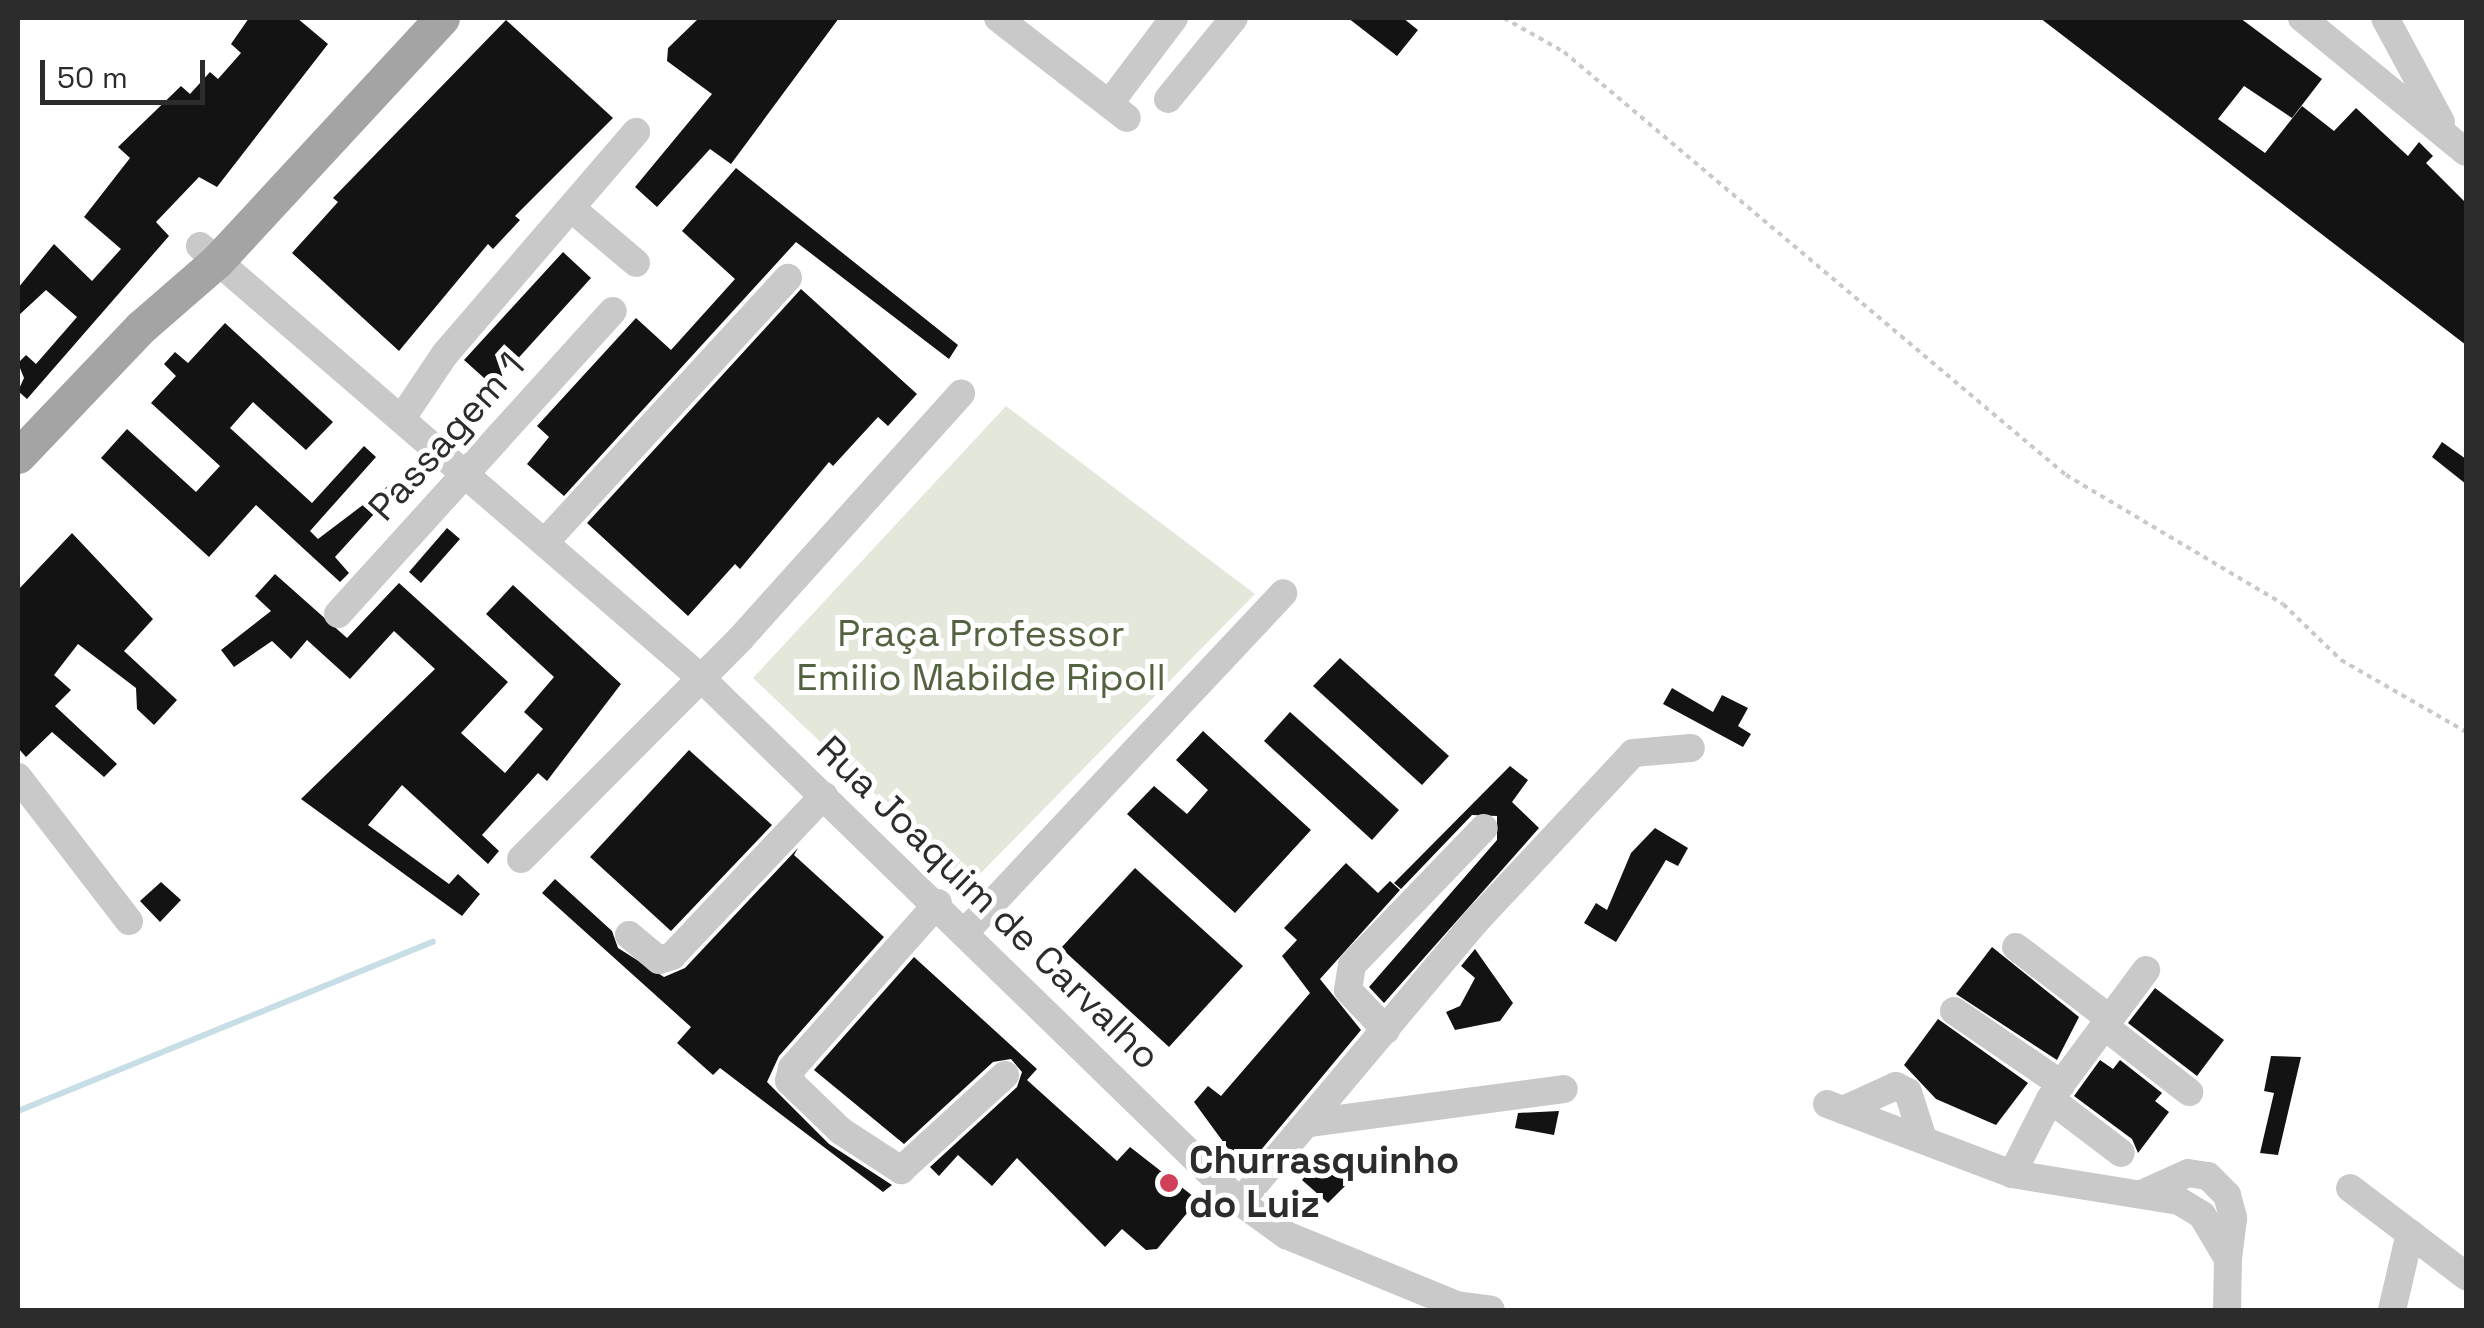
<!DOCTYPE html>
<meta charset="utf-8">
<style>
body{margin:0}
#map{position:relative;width:2484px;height:1328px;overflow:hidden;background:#fff;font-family:"Space Grotesk",sans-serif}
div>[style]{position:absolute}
.green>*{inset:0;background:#e3e8db}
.stream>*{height:6px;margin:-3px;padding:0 3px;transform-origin:3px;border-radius:3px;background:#c8dee6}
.building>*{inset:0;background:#131313}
.path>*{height:4px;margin-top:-2px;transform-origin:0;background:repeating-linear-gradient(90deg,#c9c9c9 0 5px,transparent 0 10px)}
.minor>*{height:28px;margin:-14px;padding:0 14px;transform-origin:14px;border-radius:14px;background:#c9c9c9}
.major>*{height:35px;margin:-17.5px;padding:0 17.5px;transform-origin:17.5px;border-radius:17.5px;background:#a4a4a4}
.dots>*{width:28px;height:28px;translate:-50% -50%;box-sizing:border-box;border:5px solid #fff;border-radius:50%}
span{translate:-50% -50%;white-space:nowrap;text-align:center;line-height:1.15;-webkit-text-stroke:10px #fff;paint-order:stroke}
.street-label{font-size:38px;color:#2c2c2c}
.park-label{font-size:38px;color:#53623f}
.poi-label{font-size:38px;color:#2c2c2c;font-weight:700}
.left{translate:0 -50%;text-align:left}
.frame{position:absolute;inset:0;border:20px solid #2c2c2c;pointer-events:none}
.scale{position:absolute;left:40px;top:60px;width:165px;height:45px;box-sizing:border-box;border:5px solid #2c2c2c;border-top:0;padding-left:12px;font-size:30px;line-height:35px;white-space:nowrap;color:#2c2c2c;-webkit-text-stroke:8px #fff;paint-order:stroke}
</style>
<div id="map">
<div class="green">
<div style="clip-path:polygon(1006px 406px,1255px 594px,970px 884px,753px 678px)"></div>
</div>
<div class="stream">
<div style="left:18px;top:1111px;width:448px;rotate:-22.2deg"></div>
</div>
<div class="building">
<div style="clip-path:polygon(249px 18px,297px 18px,328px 44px,217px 187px,199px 177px,156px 222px,169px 236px,27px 399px,18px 391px,24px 378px,18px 363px,26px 355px,36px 364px,77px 317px,46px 290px,18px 316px,18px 288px,54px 244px,92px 281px,121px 249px,84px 217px,130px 158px,118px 147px,181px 86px,190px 94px,210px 72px,218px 79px,241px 53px,231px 44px)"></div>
<div style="clip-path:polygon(699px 18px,839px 18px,731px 164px,710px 149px,657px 207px,635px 187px,712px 94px,667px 61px,668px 48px)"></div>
<div style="clip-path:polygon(1348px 18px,1403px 18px,1418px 30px,1397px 56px)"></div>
<div style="clip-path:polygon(2040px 18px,2240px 18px,2322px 79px,2292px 118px,2244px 86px,2218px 119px,2265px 153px,2302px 106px,2334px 131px,2356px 108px,2408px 156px,2419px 142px,2433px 156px,2426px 163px,2466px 203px,2466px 345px)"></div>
<div style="clip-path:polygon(506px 20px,613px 118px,515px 216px,520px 220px,493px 249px,488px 244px,399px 351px,292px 253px,338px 202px,333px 198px)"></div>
<div style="clip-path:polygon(736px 168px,958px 345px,949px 359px,796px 242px,564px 496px,527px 464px,549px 437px,537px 426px,636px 318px,671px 350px,735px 279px,682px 231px)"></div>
<div style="clip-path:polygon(563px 252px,591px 278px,493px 386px,464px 360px)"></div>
<div style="clip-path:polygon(801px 289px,917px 394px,888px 426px,878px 417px,833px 466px,829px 462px,740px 569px,735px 564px,688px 616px,587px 523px)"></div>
<div style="clip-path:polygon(225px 323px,333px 422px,306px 450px,253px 402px,230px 428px,312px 503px,364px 446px,376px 457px,310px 531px,318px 539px,388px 486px,394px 492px,335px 557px,349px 573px,340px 582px,256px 505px,209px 557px,101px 458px,127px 429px,196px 492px,220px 466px,151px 403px,176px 376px,164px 364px,175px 352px,188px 363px)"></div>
<div style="clip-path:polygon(2442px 442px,2466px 459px,2466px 484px,2432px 457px)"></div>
<div style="clip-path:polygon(447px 528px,460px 539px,421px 583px,409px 572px)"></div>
<div style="clip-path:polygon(72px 533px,153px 619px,124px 651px,177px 700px,154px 725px,137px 709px,136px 688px,78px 644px,54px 675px,71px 690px,55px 706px,117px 764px,104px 777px,52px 732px,26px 757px,18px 748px,18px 590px)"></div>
<div style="clip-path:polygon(275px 574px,347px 638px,399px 583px,508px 682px,461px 733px,505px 773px,543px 729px,524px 712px,554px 677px,486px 614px,513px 585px,621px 684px,547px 781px,538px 773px,482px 835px,499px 851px,488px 864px,402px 785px,368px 825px,449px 884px,458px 874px,480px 894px,462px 916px,301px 799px,435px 669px,394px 631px,350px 679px,307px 640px,291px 659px,272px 641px,234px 667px,221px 650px,271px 611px,255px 596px)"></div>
<div style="clip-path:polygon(1340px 658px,1449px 756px,1422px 785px,1313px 686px)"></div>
<div style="clip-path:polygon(1672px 688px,1713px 712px,1722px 695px,1748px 708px,1738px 726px,1751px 734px,1743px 747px,1663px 704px)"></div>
<div style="clip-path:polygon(1290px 712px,1399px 810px,1372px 840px,1264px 741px)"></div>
<div style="clip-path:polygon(1203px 731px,1311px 830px,1235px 913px,1127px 814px,1154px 786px,1187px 814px,1208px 790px,1176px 760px)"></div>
<div style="clip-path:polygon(689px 750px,772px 825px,671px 931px,590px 857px)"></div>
<div style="clip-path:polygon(1510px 766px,1528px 780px,1512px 802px,1539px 828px,1384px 1003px,1369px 987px,1497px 840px,1497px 816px,1472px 815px,1401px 889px,1394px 883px)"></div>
<div style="clip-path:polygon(1655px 828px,1688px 848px,1678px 866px,1666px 860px,1616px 942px,1584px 923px,1596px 903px,1607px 910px,1631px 853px)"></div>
<div style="clip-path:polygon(798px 848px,794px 855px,884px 937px,779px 1056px,767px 1082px,829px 1144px,892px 1185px,883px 1192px,720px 1068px,713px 1075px,677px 1043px,691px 1027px,542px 893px,555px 879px,612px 931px,618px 948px,664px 977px,685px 968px)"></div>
<div style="clip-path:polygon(1346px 863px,1378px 893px,1390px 881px,1400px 890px,1320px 979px,1361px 1030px,1251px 1162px,1242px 1152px,1235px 1158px,1194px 1102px,1208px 1086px,1221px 1096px,1310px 993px,1282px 956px,1297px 940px,1284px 928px)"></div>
<div style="clip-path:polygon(1135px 868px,1243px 966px,1169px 1047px,1061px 948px)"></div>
<div style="clip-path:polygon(161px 882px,181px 900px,160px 922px,140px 901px)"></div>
<div style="clip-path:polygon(1992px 947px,2079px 1017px,2057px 1060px,1956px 994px)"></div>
<div style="clip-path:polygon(1475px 949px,1513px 1003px,1500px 1021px,1455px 1030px,1446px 1012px,1460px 1006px,1475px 978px,1461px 966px)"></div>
<div style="clip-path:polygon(914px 957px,1037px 1069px,1027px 1080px,1117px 1161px,1130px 1147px,1198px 1200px,1157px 1249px,1146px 1250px,1122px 1229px,1105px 1247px,1017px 1158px,992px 1186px,958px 1155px,939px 1176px,930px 1167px,1017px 1087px,1022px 1072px,1011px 1059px,993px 1062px,904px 1144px,814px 1070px)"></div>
<div style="clip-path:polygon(2155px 988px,2224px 1040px,2197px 1076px,2128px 1023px)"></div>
<div style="clip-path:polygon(1938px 1019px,2028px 1083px,1996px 1125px,1936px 1099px,1904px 1065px)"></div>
<div style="clip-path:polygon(2271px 1056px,2301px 1057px,2278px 1155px,2260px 1153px,2274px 1093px,2264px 1091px)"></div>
<div style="clip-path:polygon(2100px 1060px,2113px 1069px,2120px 1060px,2162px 1093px,2155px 1101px,2169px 1112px,2138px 1153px,2132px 1139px,2074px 1096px)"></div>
<div style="clip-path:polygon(1559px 1111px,1554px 1135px,1515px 1128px,1518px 1113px)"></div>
<div style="clip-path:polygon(1325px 1154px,1352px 1179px,1328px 1203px,1302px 1180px)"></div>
</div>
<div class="path">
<div style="left:1504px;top:18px;width:69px;rotate:29.5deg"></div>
<div style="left:1564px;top:52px;width:656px;rotate:40.12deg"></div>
<div style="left:2066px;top:475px;width:252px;rotate:30.7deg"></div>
<div style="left:2283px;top:604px;width:81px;rotate:44deg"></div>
<div style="left:2341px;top:660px;width:144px;rotate:29.9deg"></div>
</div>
<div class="minor">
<div style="left:998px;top:18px;width:163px;rotate:37.8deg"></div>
<div style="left:2302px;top:18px;width:212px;rotate:39.3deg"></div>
<div style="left:2385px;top:18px;width:118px;rotate:61.7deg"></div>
<div style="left:1168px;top:99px;width:104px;rotate:-50.8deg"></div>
<div style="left:1109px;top:104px;width:108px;rotate:-52.9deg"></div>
<div style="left:571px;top:208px;width:85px;rotate:40.2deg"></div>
<div style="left:200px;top:246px;width:662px;rotate:40.77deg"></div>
<div style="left:701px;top:678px;width:752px;rotate:44.19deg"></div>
<div style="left:1240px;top:1202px;width:57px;rotate:35.7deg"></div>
<div style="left:1286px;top:1235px;width:185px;rotate:22.3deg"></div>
<div style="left:1457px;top:1305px;width:34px;rotate:8deg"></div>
<div style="left:404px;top:415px;width:73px;rotate:-56.1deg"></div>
<div style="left:445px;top:354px;width:293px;rotate:-49.3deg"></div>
<div style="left:545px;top:542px;width:359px;rotate:-47.4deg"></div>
<div style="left:338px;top:614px;width:409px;rotate:-47.8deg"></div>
<div style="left:18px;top:777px;width:182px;rotate:52.4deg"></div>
<div style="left:521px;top:859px;width:312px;rotate:-45.1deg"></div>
<div style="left:741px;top:638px;width:329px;rotate:-48deg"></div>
<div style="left:938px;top:903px;width:220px;rotate:131.5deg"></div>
<div style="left:792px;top:1068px;width:13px;rotate:103deg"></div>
<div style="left:789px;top:1081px;width:72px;rotate:43.9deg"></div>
<div style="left:841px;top:1131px;width:72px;rotate:33deg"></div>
<div style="left:901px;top:1170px;width:141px;rotate:-42.4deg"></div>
<div style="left:967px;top:930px;width:462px;rotate:-46.8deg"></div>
<div style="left:629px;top:935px;width:39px;rotate:40deg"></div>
<div style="left:659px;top:960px;width:14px;rotate:-17deg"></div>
<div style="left:672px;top:956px;width:221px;rotate:-46.6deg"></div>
<div style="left:2016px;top:947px;width:117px;rotate:37.4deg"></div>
<div style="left:1954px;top:1011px;width:130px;rotate:34.3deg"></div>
<div style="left:2104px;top:1026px;width:108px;rotate:37.8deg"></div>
<div style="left:1386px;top:1030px;width:55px;rotate:-133.5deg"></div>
<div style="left:1348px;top:990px;width:25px;rotate:-81deg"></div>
<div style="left:1352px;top:965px;width:190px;rotate:-46.1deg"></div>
<div style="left:2050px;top:1099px;width:89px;rotate:37.3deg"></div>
<div style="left:1827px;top:1104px;width:198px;rotate:20.7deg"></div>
<div style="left:2012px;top:1174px;width:169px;rotate:9.2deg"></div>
<div style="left:2179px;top:1201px;width:27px;rotate:31deg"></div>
<div style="left:2202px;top:1215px;width:51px;rotate:59.4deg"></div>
<div style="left:2228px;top:1259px;width:51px;rotate:91.1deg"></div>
<div style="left:1843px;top:1110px;width:58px;rotate:-24.4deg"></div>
<div style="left:1896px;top:1086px;width:13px;rotate:27deg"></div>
<div style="left:1908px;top:1092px;width:49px;rotate:72.3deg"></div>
<div style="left:1309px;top:1123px;width:257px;rotate:-7.6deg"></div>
<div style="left:2012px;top:1174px;width:84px;rotate:-63.1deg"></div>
<div style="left:2050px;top:1099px;width:161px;rotate:-53.3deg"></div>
<div style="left:2350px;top:1188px;width:146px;rotate:37.2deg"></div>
<div style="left:2144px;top:1193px;width:48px;rotate:-24.4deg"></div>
<div style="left:2188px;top:1173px;width:20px;rotate:9deg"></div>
<div style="left:2208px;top:1176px;width:27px;rotate:45deg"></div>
<div style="left:2227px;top:1195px;width:24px;rotate:75deg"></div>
<div style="left:2233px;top:1218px;width:41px;rotate:97deg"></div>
<div style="left:1240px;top:1202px;width:366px;rotate:-50deg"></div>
<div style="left:1475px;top:922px;width:231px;rotate:-46.9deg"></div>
<div style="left:1633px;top:753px;width:58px;rotate:-4.9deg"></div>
<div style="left:2392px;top:1310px;width:79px;rotate:-76.8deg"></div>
</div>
<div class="major">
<div style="left:18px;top:456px;width:178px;rotate:-46.4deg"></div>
<div style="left:141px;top:327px;width:101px;rotate:-41deg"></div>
<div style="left:217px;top:261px;width:331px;rotate:-47.2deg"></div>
</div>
<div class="dots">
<div style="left:1169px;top:1183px;background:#d0405b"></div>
</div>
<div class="street-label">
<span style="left:447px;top:437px;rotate:-48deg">Passagem 1</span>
<span style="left:988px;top:903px;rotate:44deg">Rua Joaquim de Carvalho</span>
</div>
<div class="park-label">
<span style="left:981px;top:656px">Praça Professor<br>Emilio Mabilde Ripoll</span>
</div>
<div class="poi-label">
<span class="left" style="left:1189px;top:1183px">Churrasquinho<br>do Luiz</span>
</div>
<div class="frame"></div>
<div class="scale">50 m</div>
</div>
